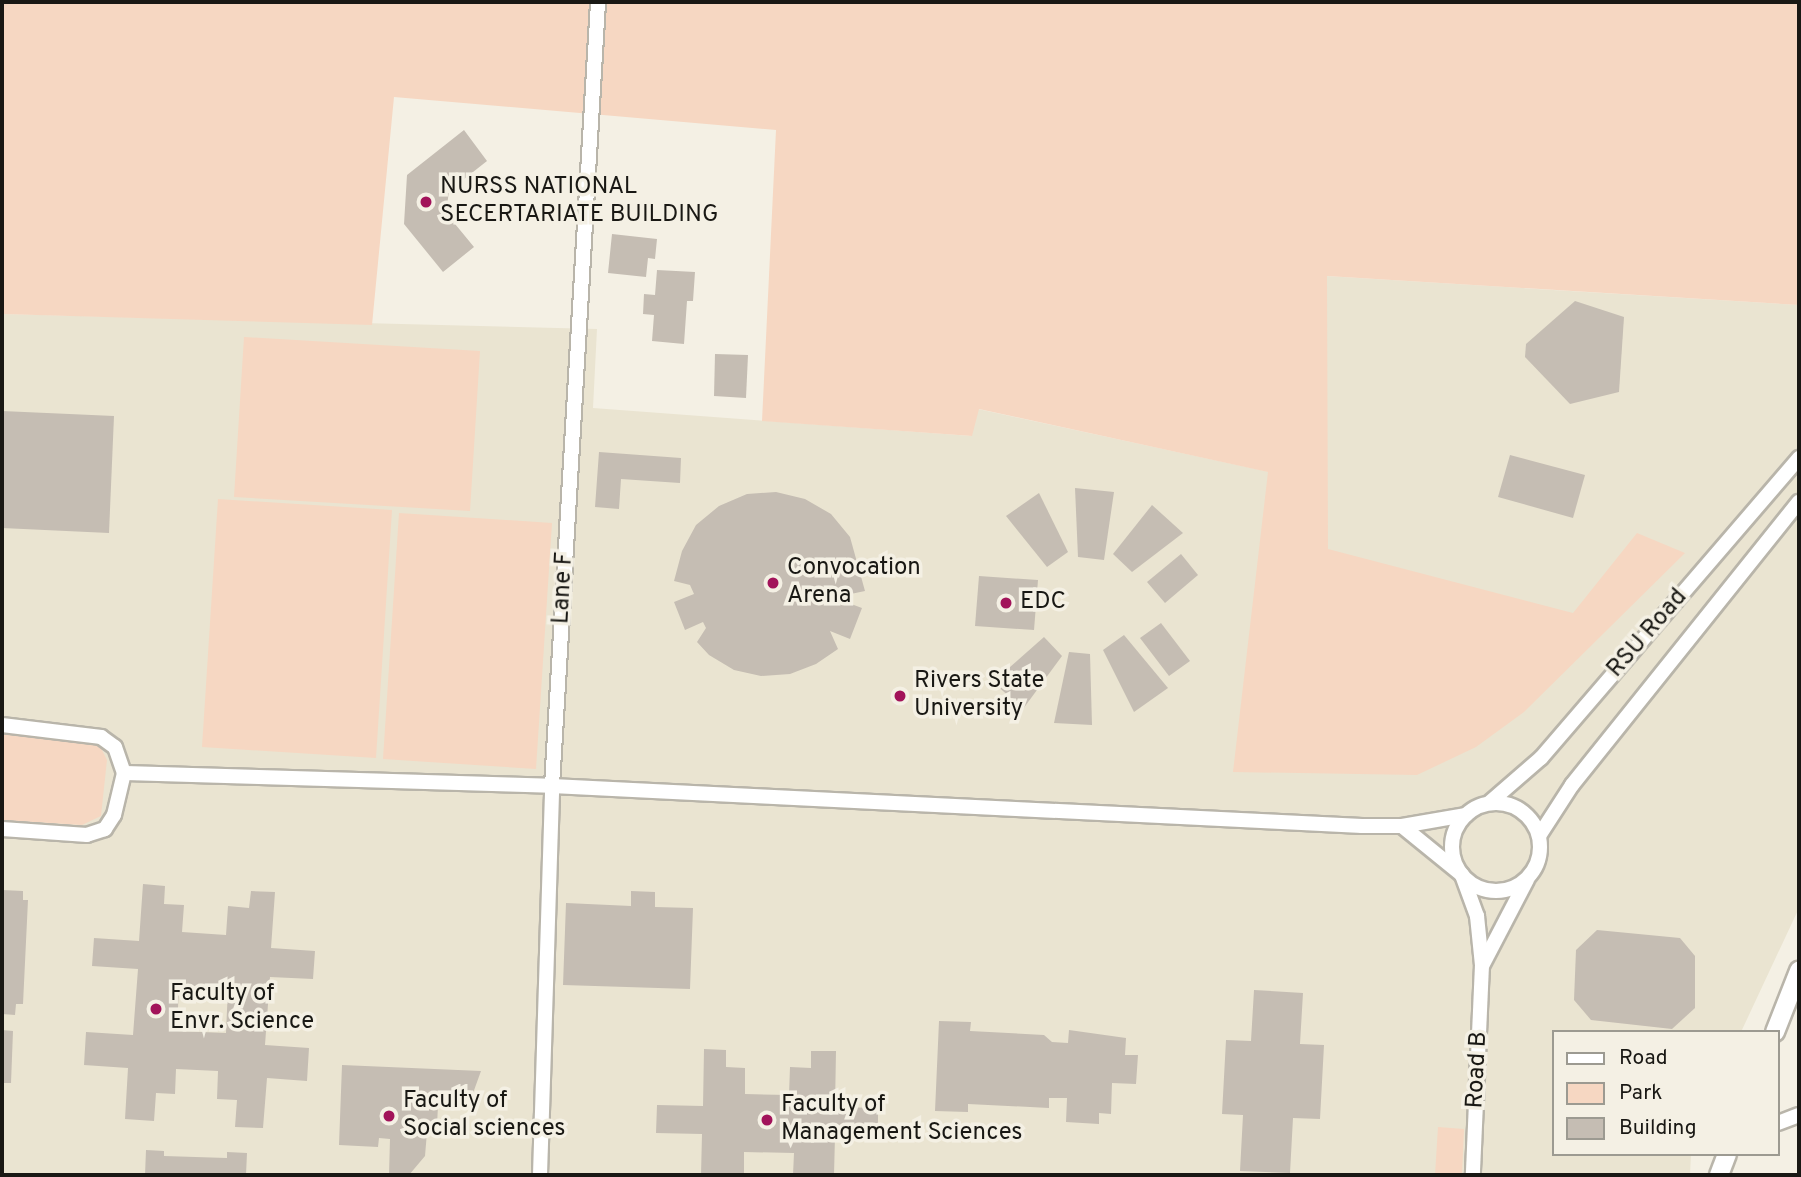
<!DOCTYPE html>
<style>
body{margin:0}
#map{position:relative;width:1801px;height:1177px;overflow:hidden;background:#f4f0e4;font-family:Overpass,sans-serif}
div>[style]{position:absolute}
.built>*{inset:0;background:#eae4d1}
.green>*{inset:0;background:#f6d7c2}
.building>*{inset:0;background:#c5bdb3}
.roads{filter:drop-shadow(2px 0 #b9b5aa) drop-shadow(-2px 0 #b9b5aa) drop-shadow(0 2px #b9b5aa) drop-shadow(0 -2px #b9b5aa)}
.minor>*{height:14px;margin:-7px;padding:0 7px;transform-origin:7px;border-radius:7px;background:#fff}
.minor>.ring{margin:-7px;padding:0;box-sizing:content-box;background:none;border:14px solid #fff;border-radius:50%}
.tertiary>*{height:18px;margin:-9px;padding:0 9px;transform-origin:9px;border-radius:9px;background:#fff}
.dots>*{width:19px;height:19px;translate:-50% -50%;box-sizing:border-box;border:4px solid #f4f0e4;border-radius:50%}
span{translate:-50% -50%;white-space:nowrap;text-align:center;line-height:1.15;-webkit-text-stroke:7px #f4f0e4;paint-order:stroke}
.poi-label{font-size:24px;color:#191814}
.left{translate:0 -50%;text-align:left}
.street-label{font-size:24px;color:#191814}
.frame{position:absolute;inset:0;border:4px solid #191814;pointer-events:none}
.legend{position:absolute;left:1552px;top:1030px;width:228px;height:126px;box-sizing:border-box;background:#f4f0e4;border:2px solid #9c9a91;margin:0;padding:9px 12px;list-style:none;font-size:21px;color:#191814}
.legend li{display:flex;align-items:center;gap:14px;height:35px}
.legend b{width:35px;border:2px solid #9c9a91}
</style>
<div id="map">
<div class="built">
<div style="clip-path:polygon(1326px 276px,1799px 305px,1799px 908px,1741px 1032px,1554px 1032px,1554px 1154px,1691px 1154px,1690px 1175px,2px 1175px,2px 314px,597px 329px,593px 408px,971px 436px,978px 409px,1325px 484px)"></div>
</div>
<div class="green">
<div style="clip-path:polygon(2px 2px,1799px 2px,1799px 305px,1327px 276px,1328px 549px,1573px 613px,1637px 533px,1685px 553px,1524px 712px,1476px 747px,1417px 775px,1233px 772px,1268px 472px,979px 409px,972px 436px,762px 421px,776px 130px,394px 97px,372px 325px,2px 314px)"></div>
<div style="clip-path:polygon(244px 337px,480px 351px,470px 511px,234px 497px)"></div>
<div style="clip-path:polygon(218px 499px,392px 510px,376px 758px,202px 747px)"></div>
<div style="clip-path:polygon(399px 513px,552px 523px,536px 769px,383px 759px)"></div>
<div style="clip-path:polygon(2px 734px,99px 744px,107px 760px,101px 816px,82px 825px,2px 820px)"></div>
<div style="clip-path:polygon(1438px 1127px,1464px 1129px,1462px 1175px,1435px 1175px)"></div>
</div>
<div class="building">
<div style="clip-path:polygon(464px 130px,487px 161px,449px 191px,446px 213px,474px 247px,443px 272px,404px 224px,407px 175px)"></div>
<div style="clip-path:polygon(612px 234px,657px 239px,655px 259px,648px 258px,646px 277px,608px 273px)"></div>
<div style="clip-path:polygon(657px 270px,695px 272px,693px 301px,687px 301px,684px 344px,652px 341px,654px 315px,643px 314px,644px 294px,655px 295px)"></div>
<div style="clip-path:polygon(1575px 301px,1624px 317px,1619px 392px,1570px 404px,1525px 357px,1526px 344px)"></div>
<div style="clip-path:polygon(715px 354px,748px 355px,746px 398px,714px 396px)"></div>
<div style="clip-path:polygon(2px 411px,114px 416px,109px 533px,2px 528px)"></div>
<div style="clip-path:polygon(599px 452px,681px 458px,680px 483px,621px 479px,619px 509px,595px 507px)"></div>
<div style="clip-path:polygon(1510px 455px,1585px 475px,1573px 518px,1498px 497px)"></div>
<div style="clip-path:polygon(1075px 488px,1114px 492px,1104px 560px,1078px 557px)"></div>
<div style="clip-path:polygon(776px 492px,805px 499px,831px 514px,850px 537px,865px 591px,846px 595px,843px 601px,862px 608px,850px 639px,830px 631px,838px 649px,816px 664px,790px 674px,761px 676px,734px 670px,709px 655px,697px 642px,706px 628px,703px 622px,685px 630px,674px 602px,694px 594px,690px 585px,674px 581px,682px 551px,696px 525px,719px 506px,747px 494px)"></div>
<div style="clip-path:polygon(1039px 493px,1068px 552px,1047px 567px,1006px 516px)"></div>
<div style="clip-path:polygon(1152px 505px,1183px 533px,1132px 572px,1113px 554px)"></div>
<div style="clip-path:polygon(1181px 554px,1198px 575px,1165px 603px,1147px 582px)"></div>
<div style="clip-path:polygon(979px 576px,1038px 580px,1034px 630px,975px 626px)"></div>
<div style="clip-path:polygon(1161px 623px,1190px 661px,1169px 676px,1140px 638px)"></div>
<div style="clip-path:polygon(1124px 635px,1168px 688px,1134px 712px,1103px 650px)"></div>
<div style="clip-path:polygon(1044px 637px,1062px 656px,1023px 709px,993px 682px)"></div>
<div style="clip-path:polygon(1069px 652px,1090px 654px,1092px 725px,1054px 723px)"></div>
<div style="clip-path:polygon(evenodd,143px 884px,165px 886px,164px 904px,184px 905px,182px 932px,226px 935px,228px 906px,249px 908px,251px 891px,275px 892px,271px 948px,315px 951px,313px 979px,270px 977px,265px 1045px,309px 1048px,307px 1081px,267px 1078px,263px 1128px,235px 1127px,237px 1100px,217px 1099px,218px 1071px,176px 1069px,175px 1094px,156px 1093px,154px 1121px,125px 1119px,128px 1068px,84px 1065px,86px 1032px,133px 1035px,138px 969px,92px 966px,94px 938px,139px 941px,143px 884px,179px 985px,228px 988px,226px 1033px,177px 1031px,179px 985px)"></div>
<div style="clip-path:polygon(2px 890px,23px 891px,23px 900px,28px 900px,23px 1004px,16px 1004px,15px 1015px,2px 1014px)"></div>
<div style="clip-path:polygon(631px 891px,655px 892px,655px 907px,693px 908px,690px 989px,563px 985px,566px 903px,631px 906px)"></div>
<div style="clip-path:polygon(1597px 930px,1680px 938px,1695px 956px,1695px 1008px,1672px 1029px,1591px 1020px,1574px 1000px,1576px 950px)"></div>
<div style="clip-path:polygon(1254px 990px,1303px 993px,1300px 1044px,1324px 1045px,1320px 1119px,1293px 1118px,1290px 1173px,1240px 1171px,1243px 1115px,1222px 1114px,1226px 1040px,1251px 1041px)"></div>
<div style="clip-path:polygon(939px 1021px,971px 1022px,970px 1031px,1044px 1035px,1052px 1042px,1068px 1043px,1069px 1030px,1126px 1038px,1125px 1055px,1138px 1055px,1136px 1084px,1112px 1083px,1111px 1114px,1099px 1113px,1099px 1124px,1066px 1122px,1067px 1098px,1049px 1098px,1049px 1108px,968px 1104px,968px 1112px,935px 1111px)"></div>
<div style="clip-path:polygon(2px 1030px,13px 1031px,11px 1083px,2px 1083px)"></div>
<div style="clip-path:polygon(704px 1049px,726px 1050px,726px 1067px,745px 1068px,745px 1094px,789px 1095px,790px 1067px,811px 1068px,811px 1051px,836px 1051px,835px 1107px,878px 1108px,878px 1137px,835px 1136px,834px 1175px,793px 1175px,794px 1153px,744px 1152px,744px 1175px,701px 1175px,702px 1134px,656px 1133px,657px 1105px,703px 1106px)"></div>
<div style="clip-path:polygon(342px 1065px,481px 1071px,468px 1107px,438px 1106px,437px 1125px,427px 1132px,425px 1156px,409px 1175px,389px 1175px,390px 1139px,379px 1138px,378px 1147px,339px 1145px)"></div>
<div style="clip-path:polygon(146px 1150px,164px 1151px,164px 1156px,227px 1158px,227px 1152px,247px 1153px,246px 1175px,145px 1175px)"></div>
</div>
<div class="roads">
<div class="minor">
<div style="left:2px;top:725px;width:100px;rotate:6.9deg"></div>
<div style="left:101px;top:737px;width:17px;rotate:36deg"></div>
<div style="left:115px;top:747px;width:28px;rotate:71deg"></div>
<div style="left:124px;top:773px;width:43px;rotate:103.4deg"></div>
<div style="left:114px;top:815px;width:17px;rotate:123deg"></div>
<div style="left:105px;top:829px;width:19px;rotate:162deg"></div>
<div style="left:87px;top:835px;width:85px;rotate:-176deg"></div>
<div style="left:124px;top:773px;width:428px;rotate:1.7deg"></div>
<div style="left:552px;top:786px;width:811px;rotate:2.83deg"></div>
<div style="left:1362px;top:826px;width:40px"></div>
<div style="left:1402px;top:826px;width:65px;rotate:-9.8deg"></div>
<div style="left:1489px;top:803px;width:69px;rotate:-40.9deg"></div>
<div style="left:1541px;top:758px;width:396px;rotate:-49.3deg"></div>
<div class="ring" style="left:1452px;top:803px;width:74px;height:74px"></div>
<div style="left:1402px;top:826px;width:77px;rotate:39.2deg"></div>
<div style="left:1462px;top:875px;width:44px;rotate:69.9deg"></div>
<div style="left:1477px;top:916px;width:49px;rotate:84.2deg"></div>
<div style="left:1482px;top:965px;width:210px;rotate:92.5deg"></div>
<div style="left:1539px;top:836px;width:61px;rotate:-57.1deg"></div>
<div style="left:1572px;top:785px;width:363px;rotate:-51.3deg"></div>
<div style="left:1483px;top:964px;width:95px;rotate:-62.4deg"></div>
<div style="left:1778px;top:1123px;width:22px;rotate:-21deg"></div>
<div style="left:540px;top:1175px;width:389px;rotate:-88.2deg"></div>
<div style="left:552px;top:786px;width:785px;rotate:-86.64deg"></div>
</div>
<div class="tertiary">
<div style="left:1775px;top:1032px;width:66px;rotate:-68.5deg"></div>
<div style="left:1719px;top:1175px;width:22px;rotate:-69deg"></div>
</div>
</div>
<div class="dots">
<div style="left:426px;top:202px;background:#a2135a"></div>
<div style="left:773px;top:583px;background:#a2135a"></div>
<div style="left:1006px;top:603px;background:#a2135a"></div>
<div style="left:900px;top:696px;background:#a2135a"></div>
<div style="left:156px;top:1009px;background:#a2135a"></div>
<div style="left:389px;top:1116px;background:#a2135a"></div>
<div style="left:767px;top:1120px;background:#a2135a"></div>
</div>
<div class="poi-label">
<span class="left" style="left:440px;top:202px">NURSS NATIONAL<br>SECERTARIATE BUILDING</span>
<span class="left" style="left:787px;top:583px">Convocation<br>Arena</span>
<span class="left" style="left:1020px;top:603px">EDC</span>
<span class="left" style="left:914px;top:696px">Rivers State<br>University</span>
<span class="left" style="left:170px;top:1009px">Faculty of<br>Envr. Science</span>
<span class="left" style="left:403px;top:1116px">Faculty of<br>Social sciences</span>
<span class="left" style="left:781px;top:1120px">Faculty of<br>Management Sciences</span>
</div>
<div class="street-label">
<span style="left:564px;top:588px;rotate:-87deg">Lane F</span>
<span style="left:1648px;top:634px;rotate:-49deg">RSU Road</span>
<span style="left:1478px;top:1070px;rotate:-87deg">Road B</span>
</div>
<div class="frame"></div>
<ul class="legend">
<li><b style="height:9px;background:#fff"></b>Road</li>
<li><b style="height:19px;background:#f6d7c2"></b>Park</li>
<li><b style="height:19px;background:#c5bdb3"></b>Building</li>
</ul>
</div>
